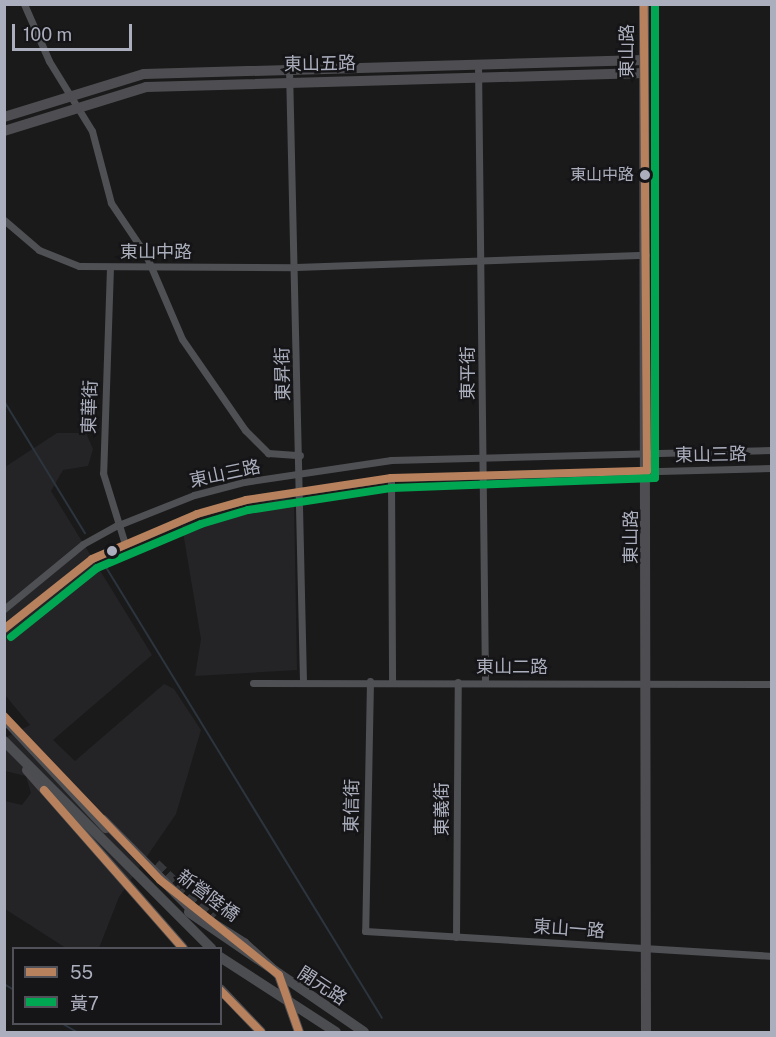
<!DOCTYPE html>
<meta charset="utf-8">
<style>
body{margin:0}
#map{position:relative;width:776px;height:1037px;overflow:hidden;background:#1a1a1b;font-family:"Public Sans","Noto Sans TC",sans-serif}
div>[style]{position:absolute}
.built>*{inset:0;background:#242427}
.stream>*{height:2px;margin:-1px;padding:0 1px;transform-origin:1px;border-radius:1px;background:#2c353e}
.secondary-tunnel>*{height:10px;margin-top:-5px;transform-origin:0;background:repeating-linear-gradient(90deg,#37383b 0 10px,transparent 0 15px)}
.street>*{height:7px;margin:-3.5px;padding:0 3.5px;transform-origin:3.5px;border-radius:3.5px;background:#4f5054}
.secondary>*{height:10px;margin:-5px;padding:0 5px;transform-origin:5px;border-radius:5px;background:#4e4e52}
.primary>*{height:10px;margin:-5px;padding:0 5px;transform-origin:5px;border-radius:5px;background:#4c4d50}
.secondary-bridge>*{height:10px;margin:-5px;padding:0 5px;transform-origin:5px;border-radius:5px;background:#4e4e52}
.bus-1>*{height:8px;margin:-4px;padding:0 4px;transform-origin:4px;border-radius:4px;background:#b6815c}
.bus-2>*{height:8px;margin:-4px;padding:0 4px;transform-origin:4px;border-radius:4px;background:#00a651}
.dots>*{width:16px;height:16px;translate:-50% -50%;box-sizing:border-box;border:3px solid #151417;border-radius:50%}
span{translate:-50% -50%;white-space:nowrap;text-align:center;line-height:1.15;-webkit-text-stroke:5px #151417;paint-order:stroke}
.bus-label{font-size:16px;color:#abafbd}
.right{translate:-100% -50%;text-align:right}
.street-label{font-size:18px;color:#abafbd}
.frame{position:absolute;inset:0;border:6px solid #abafbd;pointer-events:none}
.legend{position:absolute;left:12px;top:947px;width:210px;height:78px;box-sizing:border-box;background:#151417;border:2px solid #515259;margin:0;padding:8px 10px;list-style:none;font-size:18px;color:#abafbd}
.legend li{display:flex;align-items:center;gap:12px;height:30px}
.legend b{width:30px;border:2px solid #515259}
.scale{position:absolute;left:12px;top:24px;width:120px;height:27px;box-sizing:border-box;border:3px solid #abafbd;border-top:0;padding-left:8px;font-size:18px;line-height:21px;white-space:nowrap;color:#abafbd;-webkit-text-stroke:4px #151417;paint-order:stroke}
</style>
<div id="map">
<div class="built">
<div style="clip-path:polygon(57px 433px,86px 433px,93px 449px,88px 466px,63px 470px,51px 491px,152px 655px,53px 740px,75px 761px,164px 684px,174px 689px,201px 730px,176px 814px,119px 897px,99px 948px,66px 948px,5px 909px,5px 801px,22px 805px,31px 793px,26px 776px,5px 771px,5px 738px,30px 725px,5px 695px,5px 467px)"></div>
<div style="clip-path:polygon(286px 497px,294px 503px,297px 670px,195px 676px,201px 639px,182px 526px)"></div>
</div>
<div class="stream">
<div style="left:4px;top:401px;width:155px;rotate:58.5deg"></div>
<div style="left:104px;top:564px;width:532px;rotate:58.52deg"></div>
<div style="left:4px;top:984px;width:12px;rotate:31deg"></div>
<div style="left:63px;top:1024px;width:16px;rotate:30deg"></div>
</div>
<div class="secondary-tunnel">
<div style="left:156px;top:864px;width:79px;rotate:44deg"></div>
</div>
<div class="street">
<div style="left:24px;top:4px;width:62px;rotate:66.3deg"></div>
<div style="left:49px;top:61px;width:82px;rotate:58.4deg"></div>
<div style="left:92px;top:131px;width:74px;rotate:75.2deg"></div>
<div style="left:111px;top:203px;width:63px;rotate:56.1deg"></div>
<div style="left:146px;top:255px;width:91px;rotate:66.8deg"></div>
<div style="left:182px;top:339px;width:111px;rotate:55.3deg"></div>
<div style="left:245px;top:430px;width:33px;rotate:45deg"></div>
<div style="left:268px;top:453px;width:32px;rotate:4deg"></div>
<div style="left:478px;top:64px;width:618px;rotate:89.35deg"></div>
<div style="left:289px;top:69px;width:610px;rotate:88.69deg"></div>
<div style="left:4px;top:220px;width:46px;rotate:40.6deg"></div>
<div style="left:39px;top:250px;width:43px;rotate:21.8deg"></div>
<div style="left:79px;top:266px;width:217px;rotate:0.3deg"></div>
<div style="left:296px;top:267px;width:350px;rotate:-2deg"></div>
<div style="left:110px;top:267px;width:206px;rotate:91.9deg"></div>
<div style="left:103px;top:473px;width:74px;rotate:72.8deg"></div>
<div style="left:391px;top:478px;width:203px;rotate:89.7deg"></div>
<div style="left:4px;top:609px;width:102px;rotate:-39.4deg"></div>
<div style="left:83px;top:544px;width:38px;rotate:-29deg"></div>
<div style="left:116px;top:526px;width:84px;rotate:-21.7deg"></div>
<div style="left:194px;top:495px;width:52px;rotate:-14.6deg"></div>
<div style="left:244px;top:482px;width:149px;rotate:-8.5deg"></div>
<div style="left:391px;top:460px;width:381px;rotate:-1.5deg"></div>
<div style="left:4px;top:629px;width:112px;rotate:-38.5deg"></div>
<div style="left:92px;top:559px;width:114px;rotate:-23.2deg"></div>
<div style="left:197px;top:514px;width:51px;rotate:-15.9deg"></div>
<div style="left:246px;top:500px;width:147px;rotate:-8.6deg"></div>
<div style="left:391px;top:478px;width:381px;rotate:-1.5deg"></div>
<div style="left:370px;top:681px;width:250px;rotate:91.1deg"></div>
<div style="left:365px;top:931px;width:408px;rotate:3.5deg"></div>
<div style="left:253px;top:683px;width:519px;rotate:0.11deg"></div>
<div style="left:456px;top:937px;width:255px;rotate:-89.6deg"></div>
</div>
<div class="secondary">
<div style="left:644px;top:4px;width:1028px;rotate:89.89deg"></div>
<div style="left:4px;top:117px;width:146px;rotate:-17.1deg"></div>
<div style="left:144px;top:74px;width:500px;rotate:-1.6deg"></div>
<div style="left:4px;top:131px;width:149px;rotate:-17.2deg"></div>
<div style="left:146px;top:87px;width:498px;rotate:-1.6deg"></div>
<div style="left:27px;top:770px;width:237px;rotate:48.8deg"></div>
<div style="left:220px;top:989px;width:59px;rotate:46.4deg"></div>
</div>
<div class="primary">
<div style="left:4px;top:718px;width:150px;rotate:47.2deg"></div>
<div style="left:4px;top:741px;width:293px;rotate:45deg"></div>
<div style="left:189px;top:912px;width:212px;rotate:34.4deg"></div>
<div style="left:220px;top:957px;width:138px;rotate:32.9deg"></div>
</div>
<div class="secondary-bridge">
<div style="left:103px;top:820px;width:127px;rotate:45.3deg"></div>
<div style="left:192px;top:910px;width:62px;rotate:32.4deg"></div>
<div style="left:244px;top:943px;width:47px;rotate:42.4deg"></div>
<div style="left:279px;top:975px;width:60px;rotate:70.7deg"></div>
</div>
<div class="bus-1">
<div style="left:4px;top:629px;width:112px;rotate:-38.5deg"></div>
<div style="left:92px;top:559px;width:114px;rotate:-23.2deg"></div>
<div style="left:197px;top:514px;width:51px;rotate:-15.9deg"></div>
<div style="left:246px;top:500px;width:147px;rotate:-8.6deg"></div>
<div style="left:391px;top:478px;width:256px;rotate:-1.6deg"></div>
<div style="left:647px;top:471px;width:467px;rotate:-90.4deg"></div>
<div style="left:4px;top:716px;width:226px;rotate:46.4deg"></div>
<div style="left:160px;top:880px;width:152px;rotate:38.6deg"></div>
<div style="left:279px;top:975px;width:60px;rotate:70.7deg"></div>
<div style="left:44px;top:790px;width:210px;rotate:48.7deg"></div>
<div style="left:220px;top:990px;width:59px;rotate:45.7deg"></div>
</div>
<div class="bus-2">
<div style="left:11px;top:637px;width:110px;rotate:-38.7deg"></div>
<div style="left:97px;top:568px;width:113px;rotate:-22.9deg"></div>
<div style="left:201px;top:524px;width:49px;rotate:-16.6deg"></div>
<div style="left:248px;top:510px;width:146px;rotate:-8.7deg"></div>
<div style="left:392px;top:488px;width:263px;rotate:-2.2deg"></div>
<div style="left:655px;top:478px;width:474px;rotate:-90deg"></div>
</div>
<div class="dots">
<div style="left:645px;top:175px;background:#abafbd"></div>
<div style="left:112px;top:551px;background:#abafbd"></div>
</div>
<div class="bus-label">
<span class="right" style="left:634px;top:175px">東山中路</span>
</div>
<div class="street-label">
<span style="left:627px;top:51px;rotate:-90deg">東山路</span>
<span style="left:320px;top:64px;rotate:-1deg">東山五路</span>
<span style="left:156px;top:252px">東山中路</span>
<span style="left:468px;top:373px;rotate:-90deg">東平街</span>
<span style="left:283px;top:374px;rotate:-91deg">東昇街</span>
<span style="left:90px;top:407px;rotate:-88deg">東華街</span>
<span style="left:711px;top:455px;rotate:-1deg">東山三路</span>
<span style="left:225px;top:474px;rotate:-12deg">東山三路</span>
<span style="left:631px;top:537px;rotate:-90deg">東山路</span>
<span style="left:512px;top:667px">東山二路</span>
<span style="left:352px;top:806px;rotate:-89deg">東信街</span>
<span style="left:442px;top:809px;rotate:-90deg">東義街</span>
<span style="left:208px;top:896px;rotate:37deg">新營陸橋</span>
<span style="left:569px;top:929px;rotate:4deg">東山一路</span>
<span style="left:322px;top:986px;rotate:33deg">開元路</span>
</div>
<div class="frame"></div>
<ul class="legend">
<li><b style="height:8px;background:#b6815c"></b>55</li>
<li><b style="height:8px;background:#00a651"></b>黃7</li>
</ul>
<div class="scale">100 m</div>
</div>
